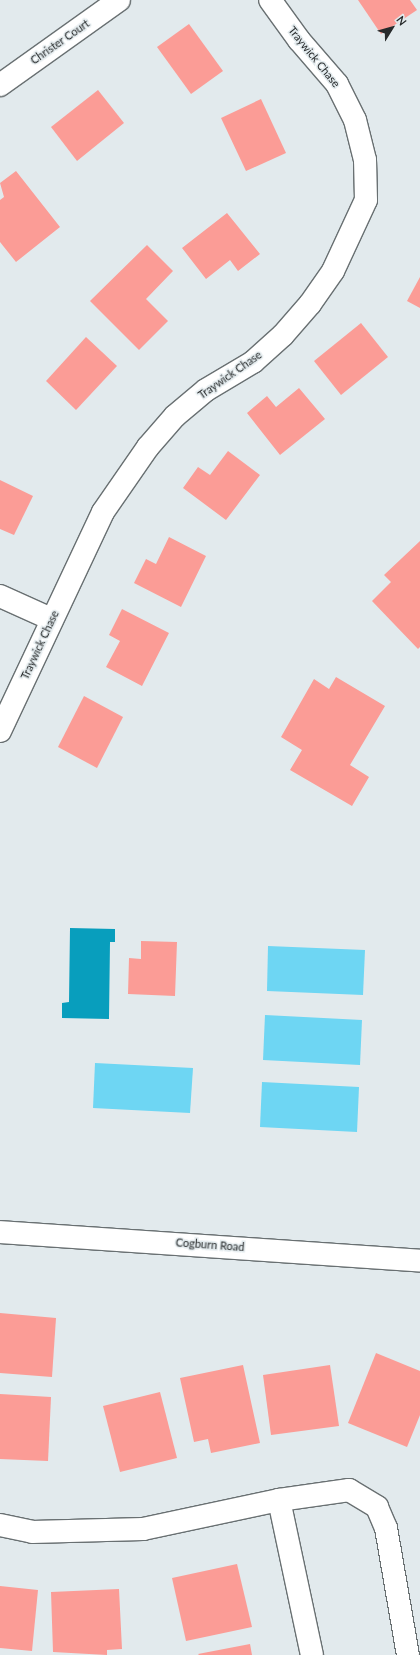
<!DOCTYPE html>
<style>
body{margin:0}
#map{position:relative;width:420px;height:1655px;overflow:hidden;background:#e2eaed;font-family:Lato,sans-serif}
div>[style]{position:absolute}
.green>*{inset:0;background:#6ed6f3}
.water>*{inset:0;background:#089ebd}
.building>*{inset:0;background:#fb9c96}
.roads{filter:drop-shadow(1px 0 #697072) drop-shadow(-1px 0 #697072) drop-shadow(0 1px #697072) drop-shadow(0 -1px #697072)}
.street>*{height:22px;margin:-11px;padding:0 11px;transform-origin:11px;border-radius:11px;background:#fff}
.secondary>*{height:22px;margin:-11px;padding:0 11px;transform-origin:11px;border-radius:11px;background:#fff}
span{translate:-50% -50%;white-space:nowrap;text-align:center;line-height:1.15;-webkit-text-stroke:3px #e2eaed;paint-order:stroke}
.street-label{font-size:11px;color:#272a2b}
.north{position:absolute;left:372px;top:8px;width:40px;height:40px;-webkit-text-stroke:3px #e2eaed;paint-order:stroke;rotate:53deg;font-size:11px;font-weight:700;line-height:16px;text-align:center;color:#272a2b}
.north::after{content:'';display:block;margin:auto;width:14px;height:18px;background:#272a2b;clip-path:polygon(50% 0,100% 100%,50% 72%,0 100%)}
</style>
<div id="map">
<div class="green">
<div style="clip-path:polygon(268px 946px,365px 950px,363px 995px,267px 991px)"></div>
<div style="clip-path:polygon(265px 1015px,362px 1020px,360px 1065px,263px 1060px)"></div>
<div style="clip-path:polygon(95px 1063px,193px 1068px,190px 1113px,93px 1108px)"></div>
<div style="clip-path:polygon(262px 1082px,359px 1087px,357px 1132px,260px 1127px)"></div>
</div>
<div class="water">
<div style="clip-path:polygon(70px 928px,115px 929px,115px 942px,110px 942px,109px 1019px,62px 1018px,62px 1003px,69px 1002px)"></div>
</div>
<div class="building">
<div style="clip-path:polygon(358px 0,410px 0,417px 10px,381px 34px)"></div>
<div style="clip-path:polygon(189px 24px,223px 71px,191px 94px,157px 47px)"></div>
<div style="clip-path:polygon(98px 90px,124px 123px,77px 161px,51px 127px)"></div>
<div style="clip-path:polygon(261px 99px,286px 153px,246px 171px,221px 118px)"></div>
<div style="clip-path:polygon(16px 171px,60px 227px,16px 262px,0 242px,0 200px,4px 197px,0 183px)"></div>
<div style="clip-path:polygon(227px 213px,260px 254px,238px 271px,230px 260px,206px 279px,182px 248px)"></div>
<div style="clip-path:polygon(147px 245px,173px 271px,146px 299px,168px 321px,139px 350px,90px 301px)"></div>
<div style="clip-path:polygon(420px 277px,420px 308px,407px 301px)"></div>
<div style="clip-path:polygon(361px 323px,388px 357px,341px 395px,314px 361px)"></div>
<div style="clip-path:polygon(86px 337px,117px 366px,76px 410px,46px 381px)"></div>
<div style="clip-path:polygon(299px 388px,325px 419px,280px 455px,247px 413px,267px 396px,276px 407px)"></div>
<div style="clip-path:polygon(228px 451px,260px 475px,226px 520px,183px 488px,198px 467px,210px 475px)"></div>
<div style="clip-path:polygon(0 480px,33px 496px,14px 535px,0 529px)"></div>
<div style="clip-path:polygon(169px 537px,206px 556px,181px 607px,134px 583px,146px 559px,156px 564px)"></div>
<div style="clip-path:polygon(420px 541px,420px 647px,418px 649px,372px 601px,391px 582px,384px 575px)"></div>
<div style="clip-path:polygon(122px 609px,169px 633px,142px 686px,106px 667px,120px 641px,109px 635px)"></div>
<div style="clip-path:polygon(336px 677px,385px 706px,350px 765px,369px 777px,352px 806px,290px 770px,302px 750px,281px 737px,314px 679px,329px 689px)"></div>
<div style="clip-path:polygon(84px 696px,123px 717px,97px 768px,58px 747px)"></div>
<div style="clip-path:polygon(141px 941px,177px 942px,175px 996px,128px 994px,129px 958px,141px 959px)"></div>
<div style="clip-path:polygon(0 1313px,56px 1318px,52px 1377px,0 1373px)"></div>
<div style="clip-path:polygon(376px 1353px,420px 1371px,420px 1415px,407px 1447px,348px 1423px)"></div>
<div style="clip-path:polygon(243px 1365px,260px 1443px,211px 1453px,208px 1439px,194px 1442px,180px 1378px)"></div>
<div style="clip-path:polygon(330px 1365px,339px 1426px,271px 1435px,263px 1375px)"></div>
<div style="clip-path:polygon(160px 1392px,177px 1458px,120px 1472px,103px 1406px)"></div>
<div style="clip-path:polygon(0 1394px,51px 1397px,48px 1461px,0 1459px)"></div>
<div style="clip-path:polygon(237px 1564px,252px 1627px,186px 1641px,172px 1578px)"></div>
<div style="clip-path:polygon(0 1586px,38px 1590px,32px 1651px,0 1648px)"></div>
<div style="clip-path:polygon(119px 1589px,122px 1649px,107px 1650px,107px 1655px,53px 1652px,51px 1592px)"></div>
<div style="clip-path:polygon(250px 1644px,252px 1655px,199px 1655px,198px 1654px)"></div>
</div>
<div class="roads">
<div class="street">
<div style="left:0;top:85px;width:146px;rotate:-35.5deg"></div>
<div style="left:0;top:596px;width:56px;rotate:24.3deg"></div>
<div style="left:0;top:731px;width:242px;rotate:-64.8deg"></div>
<div style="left:103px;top:512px;width:79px;rotate:-55.3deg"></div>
<div style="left:148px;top:447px;width:41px;rotate:-48.9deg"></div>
<div style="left:175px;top:416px;width:40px;rotate:-40deg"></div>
<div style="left:206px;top:390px;width:55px;rotate:-30.8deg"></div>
<div style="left:253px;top:362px;width:40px;rotate:-42deg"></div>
<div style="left:283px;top:335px;width:41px;rotate:-48.9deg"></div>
<div style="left:310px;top:304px;width:40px;rotate:-55.1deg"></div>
<div style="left:333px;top:271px;width:78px;rotate:-65.1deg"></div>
<div style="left:366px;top:200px;width:40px;rotate:-91.4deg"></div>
<div style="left:365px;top:160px;width:41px;rotate:-104deg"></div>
<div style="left:355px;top:120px;width:40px;rotate:-116.6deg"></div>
<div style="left:337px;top:84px;width:58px;rotate:-130.8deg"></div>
<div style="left:299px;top:40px;width:49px;rotate:-125.9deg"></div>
<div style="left:279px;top:1500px;width:158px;rotate:78deg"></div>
<div style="left:0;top:1525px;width:33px;rotate:12deg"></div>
<div style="left:32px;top:1532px;width:111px;rotate:-1.5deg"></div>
<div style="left:143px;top:1529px;width:139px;rotate:-12deg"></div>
<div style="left:279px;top:1500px;width:71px;rotate:-8.1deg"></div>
<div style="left:349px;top:1490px;width:33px;rotate:31deg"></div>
<div style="left:377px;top:1507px;width:23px;rotate:67deg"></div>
<div style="left:386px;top:1528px;width:129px;rotate:80.2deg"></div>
</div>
<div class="secondary">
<div style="left:0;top:1232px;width:421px;rotate:3.9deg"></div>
</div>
</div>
<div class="street-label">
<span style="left:60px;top:42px;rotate:-35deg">Christer Court</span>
<span style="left:314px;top:57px;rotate:51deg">Traywick Chase</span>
<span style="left:230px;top:375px;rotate:-35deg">Traywick Chase</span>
<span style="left:40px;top:645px;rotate:-65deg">Traywick Chase</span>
<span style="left:210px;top:1245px;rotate:4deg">Cogburn Road</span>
</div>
<div class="north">N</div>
</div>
